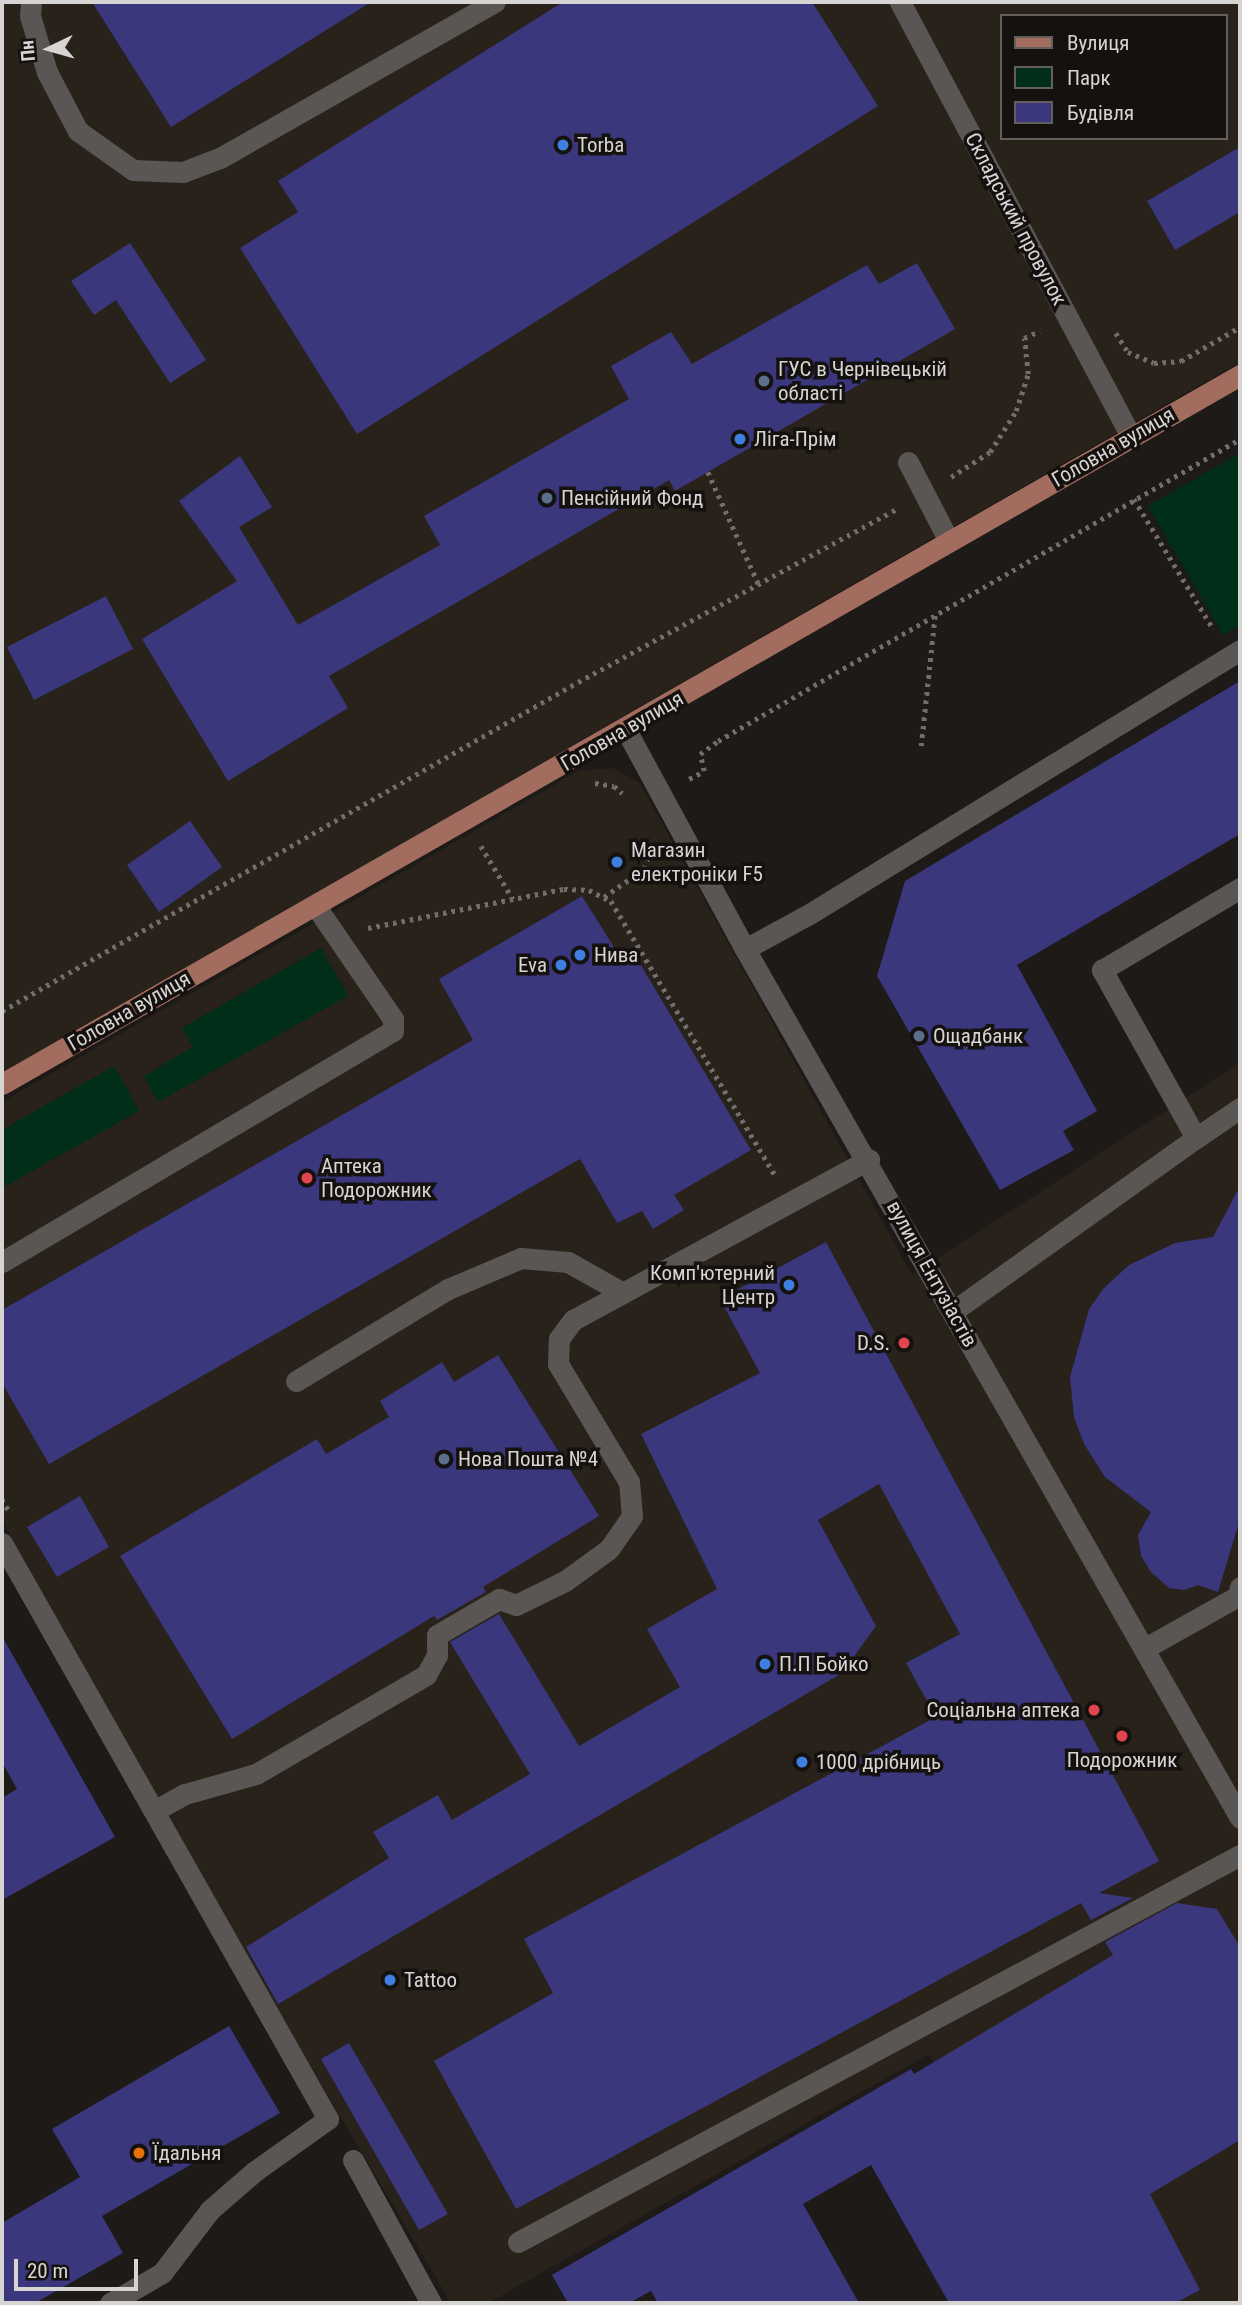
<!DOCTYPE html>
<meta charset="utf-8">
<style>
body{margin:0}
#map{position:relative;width:1242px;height:2305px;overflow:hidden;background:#1d1a18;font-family:"Roboto Condensed",sans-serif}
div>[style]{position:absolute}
.built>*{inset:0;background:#28221b}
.green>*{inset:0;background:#012e19}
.building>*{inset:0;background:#3a377d}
.path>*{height:4.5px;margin-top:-2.25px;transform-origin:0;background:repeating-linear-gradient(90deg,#706d6b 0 3.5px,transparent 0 8.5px)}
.minor>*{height:21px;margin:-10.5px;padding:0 10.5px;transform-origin:10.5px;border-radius:10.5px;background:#595654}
.major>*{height:21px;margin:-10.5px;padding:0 10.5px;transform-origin:10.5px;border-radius:10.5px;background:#a26c5f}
.dots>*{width:19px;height:19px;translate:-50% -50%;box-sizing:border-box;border:4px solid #14110f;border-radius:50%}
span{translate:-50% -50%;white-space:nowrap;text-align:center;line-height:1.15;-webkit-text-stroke:7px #14110f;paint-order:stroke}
.poi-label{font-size:21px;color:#d6d5d3}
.left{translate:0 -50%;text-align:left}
.right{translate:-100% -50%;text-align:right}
.street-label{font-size:21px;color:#d6d5d3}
.frame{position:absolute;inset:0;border:4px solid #d6d5d3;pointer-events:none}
.legend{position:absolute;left:1000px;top:14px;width:228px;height:126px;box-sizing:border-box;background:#14110f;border:2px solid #625f5d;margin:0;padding:9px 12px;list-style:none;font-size:21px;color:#d6d5d3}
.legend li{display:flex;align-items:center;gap:14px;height:35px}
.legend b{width:35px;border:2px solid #625f5d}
.north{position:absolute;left:14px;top:14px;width:70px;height:70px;-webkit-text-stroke:5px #14110f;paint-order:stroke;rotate:265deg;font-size:19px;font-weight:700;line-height:28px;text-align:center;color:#d6d5d3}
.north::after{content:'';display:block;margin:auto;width:24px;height:32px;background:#d6d5d3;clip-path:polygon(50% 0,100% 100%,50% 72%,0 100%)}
.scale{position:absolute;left:14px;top:2259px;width:124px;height:32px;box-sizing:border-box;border:4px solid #d6d5d3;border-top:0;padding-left:9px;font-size:21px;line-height:24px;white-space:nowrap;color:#d6d5d3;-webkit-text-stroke:5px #14110f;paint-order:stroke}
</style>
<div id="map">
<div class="built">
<div style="clip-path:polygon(evenodd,2px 2px,1240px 2px,1240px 362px,2px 1073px,2px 2px,1002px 16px,1226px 16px,1226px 138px,1002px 138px,1002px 16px)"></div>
<div style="clip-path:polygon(612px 768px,639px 782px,912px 1275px,1240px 1063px,1240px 2303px,1065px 2303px,929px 2054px,488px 2303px,451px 2303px,240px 1947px,2px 1520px,2px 1102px,579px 771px)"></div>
</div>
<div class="green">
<div style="clip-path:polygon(1240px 453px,1240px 626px,1223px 635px,1148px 506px)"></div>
<div style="clip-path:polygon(321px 948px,348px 996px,158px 1102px,144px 1076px,193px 1047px,182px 1028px)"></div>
<div style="clip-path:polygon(114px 1066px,139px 1111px,2px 1188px,2px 1130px)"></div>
</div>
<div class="building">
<div style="clip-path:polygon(92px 2px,371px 2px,171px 127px)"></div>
<div style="clip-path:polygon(563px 2px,812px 2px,878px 106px,357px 434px,240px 248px,298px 212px,278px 181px)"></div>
<div style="clip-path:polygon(1240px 147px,1240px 212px,1175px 250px,1147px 201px)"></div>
<div style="clip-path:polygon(130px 243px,206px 360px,170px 383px,116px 300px,94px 315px,71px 281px)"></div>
<div style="clip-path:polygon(917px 263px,955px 329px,675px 491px,669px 480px,329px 676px,348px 708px,228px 781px,142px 639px,237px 581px,179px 501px,240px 456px,272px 507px,239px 527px,298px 625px,440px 545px,424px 516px,629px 399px,611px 366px,671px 332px,692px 364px,867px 265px,879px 284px)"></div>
<div style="clip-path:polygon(106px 596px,133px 649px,34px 700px,7px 647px)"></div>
<div style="clip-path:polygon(1240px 681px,1240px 834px,1017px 965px,1097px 1111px,1063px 1131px,1074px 1150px,1000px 1190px,877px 976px,905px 881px)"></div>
<div style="clip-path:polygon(190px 821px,222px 867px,159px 912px,127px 865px)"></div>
<div style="clip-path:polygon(582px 896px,622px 960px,633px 952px,751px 1150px,674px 1195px,684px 1210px,653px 1229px,642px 1211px,617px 1223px,580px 1159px,49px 1464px,2px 1383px,2px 1310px,473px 1040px,439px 979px)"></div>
<div style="clip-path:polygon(1240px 1186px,1240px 1519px,1218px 1592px,1198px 1585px,1184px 1590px,1169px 1588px,1151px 1572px,1141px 1556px,1138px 1535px,1151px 1512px,1105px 1477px,1084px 1444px,1074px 1417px,1070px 1377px,1089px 1309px,1104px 1288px,1129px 1265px,1175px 1243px,1213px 1237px)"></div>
<div style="clip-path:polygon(826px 1242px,1159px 1861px,1099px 1893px,1133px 1898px,1091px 1920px,1081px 1903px,516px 2209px,434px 2061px,553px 1993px,524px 1939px,936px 1717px,906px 1663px,960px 1634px,879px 1484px,818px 1520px,876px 1626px,842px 1673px,278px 2004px,246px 1947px,389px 1858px,373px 1832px,438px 1795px,452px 1820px,530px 1774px,450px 1642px,499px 1614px,579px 1746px,680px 1687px,647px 1629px,717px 1589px,641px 1434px,760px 1373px,720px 1299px)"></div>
<div style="clip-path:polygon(498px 1355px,599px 1516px,483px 1587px,486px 1592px,437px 1620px,434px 1616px,232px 1739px,120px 1556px,317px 1439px,326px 1454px,389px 1417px,380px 1401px,442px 1362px,454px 1382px)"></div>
<div style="clip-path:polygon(80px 1496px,109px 1547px,57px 1577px,27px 1527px)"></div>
<div style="clip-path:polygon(2px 1636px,115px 1837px,2px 1900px,2px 1798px,17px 1789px,2px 1762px)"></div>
<div style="clip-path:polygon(1177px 1903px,1217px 1909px,1240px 1947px,1240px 2140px,1150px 2194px,1200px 2290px,1175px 2303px,949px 2303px,871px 2165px,803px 2204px,859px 2303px,658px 2303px,651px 2291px,629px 2303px,568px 2303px,552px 2275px,911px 2069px,914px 2074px,1113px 1955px,1105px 1942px)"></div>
<div style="clip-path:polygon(229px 2026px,280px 2113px,102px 2216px,123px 2253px,35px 2303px,2px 2303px,2px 2223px,80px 2177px,52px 2129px)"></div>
<div style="clip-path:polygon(349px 2043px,448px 2214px,419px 2230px,321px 2059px)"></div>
</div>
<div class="path">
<div style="left:1116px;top:333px;width:22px;rotate:58deg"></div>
<div style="left:1128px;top:352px;width:28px;rotate:23deg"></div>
<div style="left:1154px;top:363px;width:27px;rotate:-4deg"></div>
<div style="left:1181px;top:361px;width:68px;rotate:-30deg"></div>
<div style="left:708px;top:472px;width:124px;rotate:65.7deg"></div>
<div style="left:951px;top:477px;width:46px;rotate:-32.7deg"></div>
<div style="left:990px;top:452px;width:49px;rotate:-57.6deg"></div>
<div style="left:1016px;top:411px;width:39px;rotate:-72deg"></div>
<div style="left:1028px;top:374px;width:36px;rotate:-96deg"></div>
<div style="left:1024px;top:338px;width:17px;rotate:-24deg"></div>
<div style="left:1134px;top:499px;width:153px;rotate:58.6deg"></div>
<div style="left:921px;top:746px;width:131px;rotate:-83.9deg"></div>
<div style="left:689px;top:779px;width:17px;rotate:-28deg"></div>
<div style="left:704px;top:771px;width:17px;rotate:-103deg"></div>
<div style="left:700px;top:754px;width:22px;rotate:-36deg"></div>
<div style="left:718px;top:741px;width:603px;rotate:-30.05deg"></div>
<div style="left:595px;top:783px;width:19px;rotate:9deg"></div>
<div style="left:614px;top:786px;width:11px;rotate:41deg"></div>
<div style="left:481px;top:846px;width:62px;rotate:58.9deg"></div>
<div style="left:604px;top:897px;width:49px;rotate:-35deg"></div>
<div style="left:644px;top:869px;width:22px;rotate:-72deg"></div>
<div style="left:368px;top:928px;width:200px;rotate:-11.3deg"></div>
<div style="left:564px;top:889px;width:25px;rotate:2deg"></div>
<div style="left:589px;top:890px;width:25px;rotate:27deg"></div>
<div style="left:611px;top:901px;width:319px;rotate:59.1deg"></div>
<div style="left:2px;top:1011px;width:663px;rotate:-29.73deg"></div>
<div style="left:578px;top:682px;width:364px;rotate:-28.5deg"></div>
<div style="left:2px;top:1499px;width:16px;rotate:60deg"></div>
</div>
<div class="minor">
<div style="left:31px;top:2px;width:14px;rotate:94deg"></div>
<div style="left:30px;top:16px;width:59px;rotate:73.1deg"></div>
<div style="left:47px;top:72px;width:67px;rotate:62.3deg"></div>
<div style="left:78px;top:131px;width:67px;rotate:35.3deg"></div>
<div style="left:133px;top:170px;width:50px;rotate:2.3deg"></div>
<div style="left:183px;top:172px;width:40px;rotate:-21deg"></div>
<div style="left:220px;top:158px;width:316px;rotate:-29.6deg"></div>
<div style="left:900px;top:2px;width:492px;rotate:62deg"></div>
<div style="left:908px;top:462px;width:89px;rotate:62.6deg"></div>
<div style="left:626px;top:730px;width:249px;rotate:61.5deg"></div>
<div style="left:745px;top:949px;width:1000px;rotate:60.33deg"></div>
<div style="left:745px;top:949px;width:75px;rotate:-28.6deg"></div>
<div style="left:811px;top:913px;width:503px;rotate:-31.51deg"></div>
<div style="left:1196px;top:1138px;width:53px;rotate:-34.3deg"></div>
<div style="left:2px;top:1262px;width:454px;rotate:-30.6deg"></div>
<div style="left:393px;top:1031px;width:12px;rotate:-90deg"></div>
<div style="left:393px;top:1019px;width:138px;rotate:-124.4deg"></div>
<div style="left:952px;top:1312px;width:300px;rotate:-35.5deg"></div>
<div style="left:1196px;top:1138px;width:193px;rotate:-119.2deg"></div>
<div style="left:1102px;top:970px;width:161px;rotate:-30.7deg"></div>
<div style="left:296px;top:1381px;width:178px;rotate:-31.2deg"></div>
<div style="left:448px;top:1289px;width:79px;rotate:-23deg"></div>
<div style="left:521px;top:1258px;width:47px;rotate:4.9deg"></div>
<div style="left:568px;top:1262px;width:63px;rotate:29.4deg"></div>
<div style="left:2px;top:1543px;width:662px;rotate:60.49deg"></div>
<div style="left:328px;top:2119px;width:90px;rotate:144.5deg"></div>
<div style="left:255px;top:2171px;width:60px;rotate:139.1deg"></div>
<div style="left:210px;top:2210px;width:79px;rotate:127.3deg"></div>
<div style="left:162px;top:2273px;width:60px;rotate:150deg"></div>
<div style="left:1147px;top:1647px;width:104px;rotate:-29.3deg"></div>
<div style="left:1238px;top:1596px;width:9px;rotate:-77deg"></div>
<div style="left:154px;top:1811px;width:35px;rotate:-29deg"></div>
<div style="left:185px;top:1794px;width:74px;rotate:-15.7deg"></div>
<div style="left:256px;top:1774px;width:197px;rotate:-30.2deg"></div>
<div style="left:426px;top:1675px;width:23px;rotate:-61deg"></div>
<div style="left:437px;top:1655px;width:20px;rotate:-90deg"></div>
<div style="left:437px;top:1635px;width:72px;rotate:-30.1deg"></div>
<div style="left:499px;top:1599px;width:18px;rotate:19deg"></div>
<div style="left:516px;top:1605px;width:55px;rotate:-26.1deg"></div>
<div style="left:565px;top:1581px;width:54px;rotate:-36deg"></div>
<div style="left:609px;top:1549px;width:40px;rotate:-55.1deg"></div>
<div style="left:632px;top:1516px;width:34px;rotate:-95deg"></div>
<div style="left:629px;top:1482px;width:138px;rotate:-121deg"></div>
<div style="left:558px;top:1364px;width:25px;rotate:-88deg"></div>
<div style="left:559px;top:1339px;width:24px;rotate:-54deg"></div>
<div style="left:573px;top:1320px;width:337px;rotate:-28.5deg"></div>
<div style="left:353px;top:2160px;width:163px;rotate:61.4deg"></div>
<div style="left:518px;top:2242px;width:819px;rotate:-28.19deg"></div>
</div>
<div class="major">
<div style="left:2px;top:1084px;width:1427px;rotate:-29.8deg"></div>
</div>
<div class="dots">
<div style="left:563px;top:145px;background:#3f7fe0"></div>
<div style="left:764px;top:381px;background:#5c6f8a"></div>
<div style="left:740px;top:439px;background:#3f7fe0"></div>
<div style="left:547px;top:498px;background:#5c6f8a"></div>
<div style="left:617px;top:862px;background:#3f7fe0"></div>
<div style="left:580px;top:955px;background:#3f7fe0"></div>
<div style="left:561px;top:965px;background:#3f7fe0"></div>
<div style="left:919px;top:1036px;background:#5c6f8a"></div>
<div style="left:307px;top:1178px;background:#e0444e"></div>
<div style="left:789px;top:1285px;background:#3f7fe0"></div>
<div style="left:904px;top:1343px;background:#e0444e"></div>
<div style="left:444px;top:1459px;background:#5c6f8a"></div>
<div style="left:765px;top:1664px;background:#3f7fe0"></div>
<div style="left:1094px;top:1710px;background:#e0444e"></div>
<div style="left:1122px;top:1736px;background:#e0444e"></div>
<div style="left:802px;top:1762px;background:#3f7fe0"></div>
<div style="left:390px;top:1980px;background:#3f7fe0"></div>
<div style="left:139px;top:2153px;background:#e8710a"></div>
</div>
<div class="poi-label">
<span class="left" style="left:577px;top:145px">Torba</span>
<span class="left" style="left:778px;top:381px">ГУС в Чернівецькій<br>області</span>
<span class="left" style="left:754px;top:439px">Ліга-Прім</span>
<span class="left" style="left:561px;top:498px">Пенсійний Фонд</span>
<span class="left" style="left:631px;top:862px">Магазин<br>електроніки F5</span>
<span class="left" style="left:594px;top:955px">Нива</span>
<span class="right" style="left:547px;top:965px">Eva</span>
<span class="left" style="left:933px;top:1036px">Ощадбанк</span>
<span class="left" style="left:321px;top:1178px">Аптека<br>Подорожник</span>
<span class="right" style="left:775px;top:1285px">Комп'ютерний<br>Центр</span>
<span class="right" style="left:890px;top:1343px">D.S.</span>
<span class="left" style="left:458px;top:1459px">Нова Пошта №4</span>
<span class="left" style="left:779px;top:1664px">П.П Бойко</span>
<span class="right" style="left:1080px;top:1710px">Соціальна аптека</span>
<span style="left:1122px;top:1760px">Подорожник</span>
<span class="left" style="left:816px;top:1762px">1000 дрібниць</span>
<span class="left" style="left:404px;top:1980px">Tattoo</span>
<span class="left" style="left:153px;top:2153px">Їдальня</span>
</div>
<div class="street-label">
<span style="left:1016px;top:219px;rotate:62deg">Складський провулок</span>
<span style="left:1113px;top:447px;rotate:-30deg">Головна вулиця</span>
<span style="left:622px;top:731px;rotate:-30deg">Головна вулиця</span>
<span style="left:129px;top:1011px;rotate:-30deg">Головна вулиця</span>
<span style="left:932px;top:1274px;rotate:61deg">вулиця Ентузіастів</span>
</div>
<div class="frame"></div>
<ul class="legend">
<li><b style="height:9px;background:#a26c5f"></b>Вулиця</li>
<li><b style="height:19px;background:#012e19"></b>Парк</li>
<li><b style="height:19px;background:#3a377d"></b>Будівля</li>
</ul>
<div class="north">Пн</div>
<div class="scale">20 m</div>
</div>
